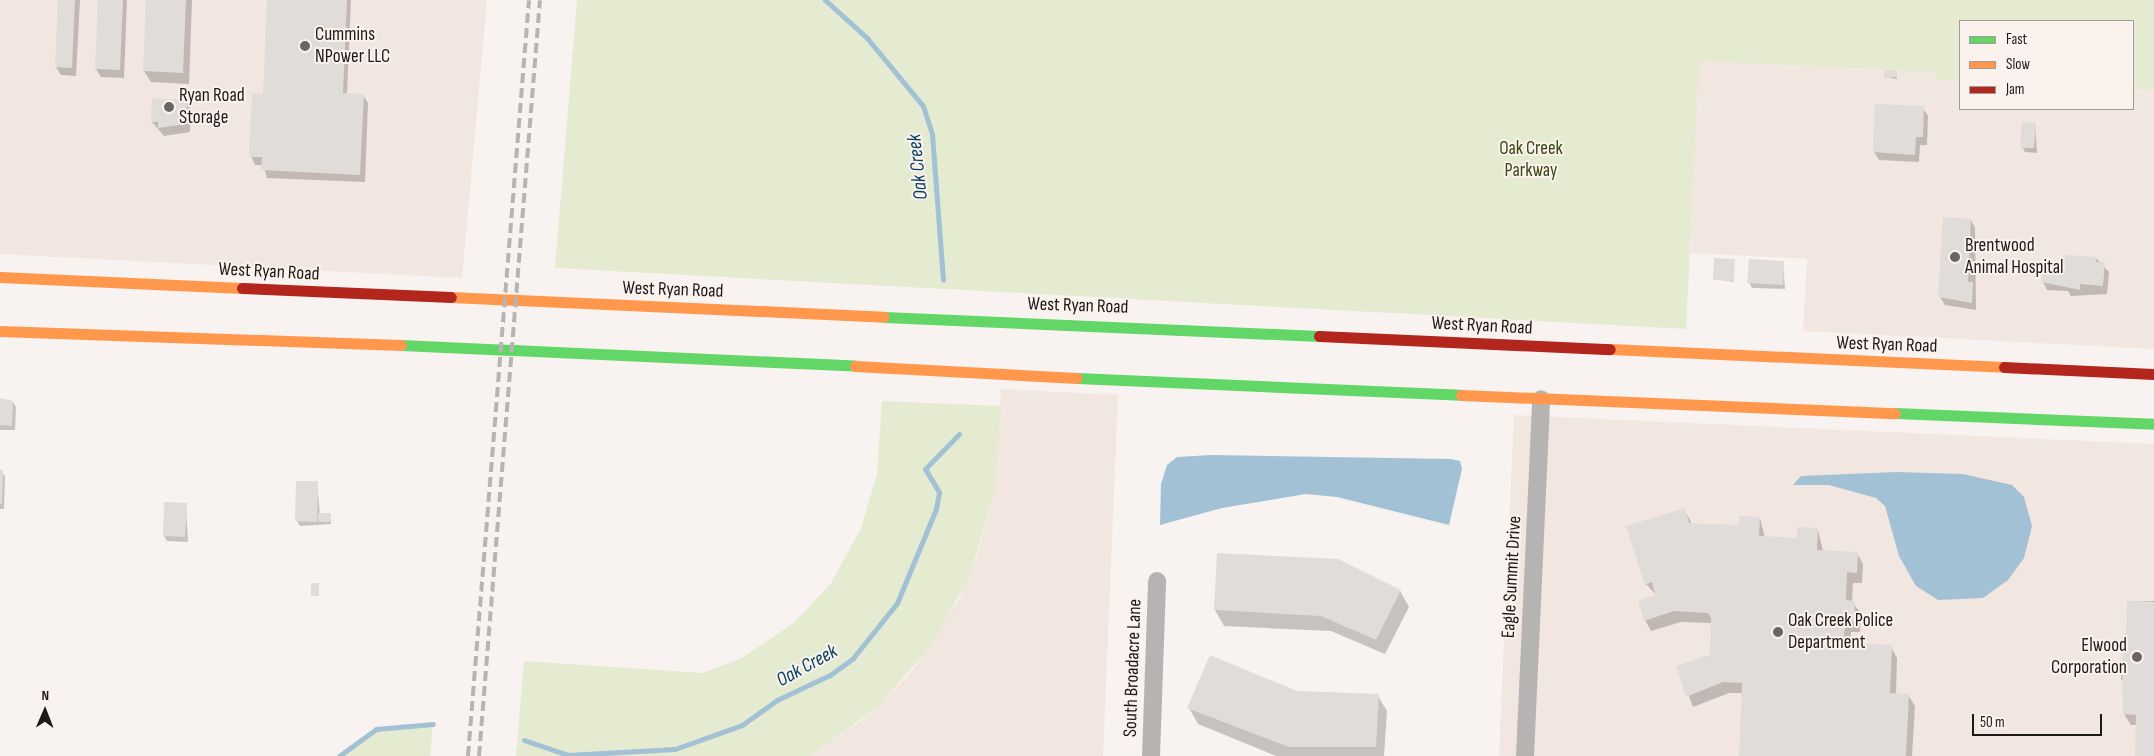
<!DOCTYPE html>
<style>
body{margin:0}
#map{position:relative;width:2154px;height:756px;overflow:hidden;background:#f8f3f0;font-family:"Sofia Sans Condensed",sans-serif}
div>[style]{position:absolute}
.built>*{inset:0;background:#f2e6e0}
.green>*{inset:0;background:#e4ebd1}
.water>*{inset:0;background:#a2c1d5}
.shadow>*{inset:0;background:#0003}
.stream>*{height:5px;margin:-2.5px;padding:0 2.5px;transform-origin:2.5px;border-radius:2.5px;background:#a2c1d5}
.building>*{inset:0;background:#e0dcd9}
.street>*{height:18px;margin:-9px;padding:0 9px;transform-origin:9px;border-radius:9px;background:#b6b4b3}
.fast>*{height:11px;margin:-5.5px;padding:0 5.5px;transform-origin:5.5px;border-radius:5.5px;background:#63d668}
.slow>*{height:11px;margin:-5.5px;padding:0 5.5px;transform-origin:5.5px;border-radius:5.5px;background:#ff974d}
.jam>*{height:11px;margin:-5.5px;padding:0 5.5px;transform-origin:5.5px;border-radius:5.5px;background:#b3261e}
.rail>*{height:4px;margin-top:-2px;transform-origin:0;background:repeating-linear-gradient(90deg,#b7b4b3 0 10px,transparent 0 15px)}
.dots>*{width:14px;height:14px;translate:-50% -50%;box-sizing:border-box;border:2px solid #fbf2ed;border-radius:50%}
span{translate:-50% -50%;white-space:nowrap;text-align:center;line-height:1.15;-webkit-text-stroke:4px #fbf2ed;paint-order:stroke}
.poi-label{font-size:19px;color:#1c1917}
.left{translate:0 -50%;text-align:left}
.right{translate:-100% -50%;text-align:right}
.park-label{font-size:19px;color:#374713}
.street-label{font-size:19px;color:#1c1917}
.water-label{font-size:20px;color:#044260;font-style:italic}
.legend{position:absolute;left:1959px;top:20px;width:175px;height:90px;box-sizing:border-box;background:#fbf2ed;border:1px solid #a29b97;margin:0;padding:6px 9px;list-style:none;font-size:15px;color:#1c1917}
.legend li{display:flex;align-items:center;gap:10px;height:25px}
.legend b{width:25px;border:1px solid #a29b97}
.north{position:absolute;left:20px;top:686px;width:50px;height:50px;-webkit-text-stroke:4px #fbf2ed;paint-order:stroke;rotate:1deg;font-size:14px;font-weight:700;line-height:20px;text-align:center;color:#1c1917}
.north::after{content:'';display:block;margin:auto;width:18px;height:22px;background:#1c1917;clip-path:polygon(50% 0,100% 100%,50% 72%,0 100%)}
.scale{position:absolute;left:1972px;top:714px;width:130px;height:22px;box-sizing:border-box;border:2px solid #1c1917;border-top:0;padding-left:6px;font-size:15px;line-height:18px;white-space:nowrap;color:#1c1917;-webkit-text-stroke:4px #fbf2ed;paint-order:stroke}
</style>
<div id="map">
<div class="built">
<div style="clip-path:polygon(0 0,487px 0,462px 278px,0 254px)"></div>
<div style="clip-path:polygon(1698px 61px,1935px 72px,1935px 80px,1960px 81px,1960px 109px,2133px 109px,2133px 89px,2154px 90px,2154px 349px,1803px 331px,1807px 259px,1690px 253px)"></div>
<div style="clip-path:polygon(1001px 389px,1118px 395px,1103px 756px,811px 756px,865px 718px,910px 674px,958px 601px,977px 556px,994px 495px)"></div>
<div style="clip-path:polygon(1514px 415px,2154px 444px,2154px 756px,1499px 756px)"></div>
</div>
<div class="green">
<div style="clip-path:polygon(577px 0,2154px 0,2154px 90px,2133px 89px,2133px 21px,1960px 21px,1960px 81px,1935px 80px,1935px 72px,1699px 61px,1686px 329px,555px 268px)"></div>
<div style="clip-path:polygon(882px 401px,1001px 406px,994px 495px,970px 575px,933px 643px,879px 706px,811px 756px,516px 756px,524px 661px,702px 673px,740px 659px,795px 622px,831px 583px,861px 528px,877px 474px)"></div>
<div style="clip-path:polygon(404px 724px,433px 724px,430px 756px,339px 756px,376px 729px)"></div>
</div>
<div class="water">
<div style="clip-path:polygon(1212px 455px,1451px 459px,1460px 461px,1462px 469px,1449px 525px,1337px 497px,1306px 494px,1222px 508px,1160px 525px,1161px 484px,1167px 465px,1177px 457px)"></div>
<div style="clip-path:polygon(1896px 472px,1963px 474px,2012px 485px,2024px 497px,2032px 526px,2024px 558px,2008px 580px,1983px 598px,1938px 600px,1916px 586px,1899px 556px,1885px 506px,1876px 498px,1829px 485px,1793px 485px,1801px 476px)"></div>
</div>
<div class="shadow">
<div style="clip-path:polygon(60px 0,80px 0,76px 76px,61px 75px,56px 67px)"></div>
<div style="clip-path:polygon(99px 0,127px 0,124px 78px,101px 77px,96px 69px)"></div>
<div style="clip-path:polygon(147px 0,192px 0,189px 84px,151px 82px,144px 71px)"></div>
<div style="clip-path:polygon(269px 0,351px 0,347px 94px,363px 95px,368px 103px,365px 182px,267px 178px,263px 165px,255px 165px,251px 156px,265px 95px)"></div>
<div style="clip-path:polygon(1896px 73px,1897px 79px,1886px 77px)"></div>
<div style="clip-path:polygon(186px 101px,191px 110px,190px 132px,164px 136px,152px 122px)"></div>
<div style="clip-path:polygon(1877px 105px,1923px 108px,1928px 116px,1927px 145px,1920px 145px,1919px 162px,1879px 160px,1874px 152px)"></div>
<div style="clip-path:polygon(2035px 124px,2037px 153px,2025px 152px,2022px 147px)"></div>
<div style="clip-path:polygon(1971px 220px,1975px 228px,1976px 310px,1945px 305px,1940px 297px)"></div>
<div style="clip-path:polygon(2096px 258px,2109px 272px,2107px 294px,2071px 296px,2068px 291px,2047px 290px,2043px 282px,2064px 266px)"></div>
<div style="clip-path:polygon(1734px 260px,1734px 282px,1716px 279px)"></div>
<div style="clip-path:polygon(1783px 262px,1785px 289px,1752px 288px,1749px 282px)"></div>
<div style="clip-path:polygon(0 401px,13px 402px,16px 407px,15px 430px,0 430px)"></div>
<div style="clip-path:polygon(0 471px,5px 476px,4px 509px,0 509px)"></div>
<div style="clip-path:polygon(317px 482px,320px 515px,330px 515px,331px 524px,300px 526px,297px 521px)"></div>
<div style="clip-path:polygon(186px 505px,188px 542px,167px 541px,164px 536px)"></div>
<div style="clip-path:polygon(1684px 509px,1692px 524px,1740px 526px,1760px 518px,1765px 538px,1798px 539px,1818px 530px,1823px 551px,1857px 553px,1863px 564px,1862px 583px,1853px 583px,1852px 602px,1861px 613px,1860px 632px,1851px 632px,1850px 645px,1891px 647px,1897px 658px,1896px 695px,1908px 695px,1915px 706px,1912px 756px,1740px 756px,1743px 693px,1729px 693px,1693px 707px,1678px 667px,1711px 656px,1712px 623px,1681px 622px,1651px 631px,1645px 620px,1657px 596px,1646px 584px)"></div>
<div style="clip-path:polygon(1218px 554px,1400px 591px,1409px 607px,1385px 654px,1331px 631px,1224px 626px,1215px 610px)"></div>
<div style="clip-path:polygon(2154px 601px,2154px 756px,2136px 756px,2137px 725px,2131px 725px,2124px 714px,2126px 686px,2121px 679px,2129px 602px)"></div>
<div style="clip-path:polygon(1296px 692px,1378px 696px,1387px 711px,1384px 756px,1276px 756px,1198px 724px,1189px 708px)"></div>
</div>
<div class="stream">
<div style="left:825px;top:0;width:57px;rotate:42.1deg"></div>
<div style="left:867px;top:38px;width:88px;rotate:50.5deg"></div>
<div style="left:923px;top:106px;width:29px;rotate:72deg"></div>
<div style="left:932px;top:134px;width:146px;rotate:85.7deg"></div>
<div style="left:524px;top:740px;width:46px;rotate:18.8deg"></div>
<div style="left:568px;top:755px;width:107px;rotate:-3.2deg"></div>
<div style="left:675px;top:749px;width:71px;rotate:-19.7deg"></div>
<div style="left:742px;top:725px;width:43px;rotate:-35.5deg"></div>
<div style="left:777px;top:700px;width:59px;rotate:-25.3deg"></div>
<div style="left:830px;top:675px;width:29px;rotate:-36deg"></div>
<div style="left:853px;top:658px;width:70px;rotate:-51.3deg"></div>
<div style="left:897px;top:603px;width:102px;rotate:-67.5deg"></div>
<div style="left:936px;top:509px;width:17px;rotate:-80deg"></div>
<div style="left:939px;top:492px;width:27px;rotate:-121deg"></div>
<div style="left:925px;top:469px;width:49px;rotate:-45.8deg"></div>
<div style="left:339px;top:756px;width:46px;rotate:-36.1deg"></div>
<div style="left:376px;top:729px;width:57px;rotate:-5deg"></div>
</div>
<div class="building">
<div style="clip-path:polygon(58px 0,75px 0,72px 68px,55px 67px)"></div>
<div style="clip-path:polygon(98px 0,123px 0,120px 70px,95px 69px)"></div>
<div style="clip-path:polygon(146px 0,186px 0,183px 73px,143px 71px)"></div>
<div style="clip-path:polygon(267px 0,347px 0,343px 93px,364px 94px,360px 175px,261px 170px,262px 157px,249px 157px,252px 93px,263px 94px)"></div>
<div style="clip-path:polygon(1896px 70px,1897px 77px,1884px 78px,1884px 71px)"></div>
<div style="clip-path:polygon(152px 98px,187px 100px,186px 124px,158px 128px,158px 122px,151px 122px)"></div>
<div style="clip-path:polygon(1875px 104px,1924px 106px,1923px 137px,1916px 137px,1915px 155px,1873px 152px)"></div>
<div style="clip-path:polygon(2022px 122px,2036px 123px,2034px 148px,2020px 148px)"></div>
<div style="clip-path:polygon(1943px 217px,1971px 219px,1968px 282px,1973px 282px,1972px 303px,1938px 297px)"></div>
<div style="clip-path:polygon(2063px 255px,2097px 257px,2096px 262px,2105px 262px,2103px 286px,2080px 284px,2080px 290px,2041px 282px,2043px 263px,2063px 265px)"></div>
<div style="clip-path:polygon(1714px 258px,1735px 259px,1734px 281px,1713px 280px)"></div>
<div style="clip-path:polygon(1749px 259px,1784px 261px,1783px 285px,1747px 283px)"></div>
<div style="clip-path:polygon(0 398px,13px 401px,12px 426px,0 425px)"></div>
<div style="clip-path:polygon(0 470px,3px 470px,2px 504px,0 504px)"></div>
<div style="clip-path:polygon(296px 481px,318px 481px,317px 522px,295px 521px)"></div>
<div style="clip-path:polygon(164px 502px,187px 503px,185px 537px,163px 536px)"></div>
<div style="clip-path:polygon(1685px 508px,1689px 523px,1739px 525px,1739px 516px,1760px 517px,1759px 536px,1797px 538px,1797px 527px,1818px 528px,1817px 550px,1858px 552px,1857px 573px,1847px 572px,1846px 600px,1855px 601px,1854px 622px,1845px 621px,1844px 643px,1892px 645px,1890px 693px,1909px 694px,1906px 756px,1739px 756px,1742px 683px,1723px 682px,1686px 697px,1676px 666px,1710px 655px,1711px 618px,1708px 613px,1674px 611px,1644px 621px,1638px 601px,1655px 595px,1652px 582px,1645px 585px,1626px 526px)"></div>
<div style="clip-path:polygon(318px 513px,331px 513px,330px 522px,318px 522px)"></div>
<div style="clip-path:polygon(1217px 553px,1338px 559px,1401px 590px,1376px 640px,1321px 616px,1214px 610px)"></div>
<div style="clip-path:polygon(311px 583px,319px 583px,319px 596px,311px 596px)"></div>
<div style="clip-path:polygon(2127px 601px,2154px 602px,2154px 756px,2135px 756px,2136px 715px,2123px 714px,2122px 636px,2126px 636px)"></div>
<div style="clip-path:polygon(1210px 655px,1297px 691px,1379px 694px,1376px 747px,1289px 747px,1187px 708px)"></div>
</div>
<div class="street">
<div style="left:1151px;top:756px;width:175px;rotate:-88deg"></div>
<div style="left:1525px;top:756px;width:357px;rotate:-87.4deg"></div>
</div>
<div class="fast">
<div style="left:884px;top:317px;width:435px;rotate:2.5deg"></div>
<div style="left:401px;top:345px;width:454px;rotate:2.6deg"></div>
<div style="left:1077px;top:378px;width:384px;rotate:2.5deg"></div>
<div style="left:1895px;top:413px;width:259px;rotate:2.4deg"></div>
</div>
<div class="slow">
<div style="left:0;top:277px;width:242px;rotate:2.6deg"></div>
<div style="left:451px;top:297px;width:433px;rotate:2.6deg"></div>
<div style="left:0;top:331px;width:401px;rotate:2deg"></div>
<div style="left:1610px;top:349px;width:394px;rotate:2.6deg"></div>
<div style="left:855px;top:366px;width:222px;rotate:3.1deg"></div>
<div style="left:1461px;top:395px;width:434px;rotate:2.4deg"></div>
</div>
<div class="jam">
<div style="left:242px;top:288px;width:209px;rotate:2.5deg"></div>
<div style="left:1319px;top:336px;width:291px;rotate:2.6deg"></div>
<div style="left:2004px;top:367px;width:150px;rotate:2.7deg"></div>
</div>
<div class="rail">
<div style="left:468px;top:756px;width:758px;rotate:-85.39deg"></div>
<div style="left:479px;top:756px;width:758px;rotate:-85.39deg"></div>
</div>
<div class="dots">
<div style="left:305px;top:46px;background:#696563"></div>
<div style="left:169px;top:107px;background:#696563"></div>
<div style="left:1955px;top:257px;background:#696563"></div>
<div style="left:1778px;top:632px;background:#696563"></div>
<div style="left:2137px;top:657px;background:#696563"></div>
</div>
<div class="poi-label">
<span class="left" style="left:315px;top:46px">Cummins<br>NPower LLC</span>
<span class="left" style="left:179px;top:107px">Ryan Road<br>Storage</span>
<span class="left" style="left:1965px;top:257px">Brentwood<br>Animal Hospital</span>
<span class="left" style="left:1788px;top:632px">Oak Creek Police<br>Department</span>
<span class="right" style="left:2127px;top:657px">Elwood<br>Corporation</span>
</div>
<div class="park-label">
<span style="left:1531px;top:160px">Oak Creek<br>Parkway</span>
</div>
<div class="street-label">
<span style="left:269px;top:272px;rotate:3deg">West Ryan Road</span>
<span style="left:673px;top:290px;rotate:2deg">West Ryan Road</span>
<span style="left:1078px;top:306px;rotate:2deg">West Ryan Road</span>
<span style="left:1482px;top:326px;rotate:3deg">West Ryan Road</span>
<span style="left:1887px;top:345px;rotate:2deg">West Ryan Road</span>
<span style="left:1512px;top:577px;rotate:-87deg">Eagle Summit Drive</span>
<span style="left:1133px;top:668px;rotate:-88deg">South Broadacre Lane</span>
</div>
<div class="water-label">
<span style="left:918px;top:167px;rotate:-96deg">Oak Creek</span>
<span style="left:807px;top:666px;rotate:-29deg">Oak Creek</span>
</div>
<ul class="legend">
<li><b style="height:6px;background:#63d668"></b>Fast</li>
<li><b style="height:6px;background:#ff974d"></b>Slow</li>
<li><b style="height:6px;background:#b3261e"></b>Jam</li>
</ul>
<div class="north">N</div>
<div class="scale">50 m</div>
</div>
